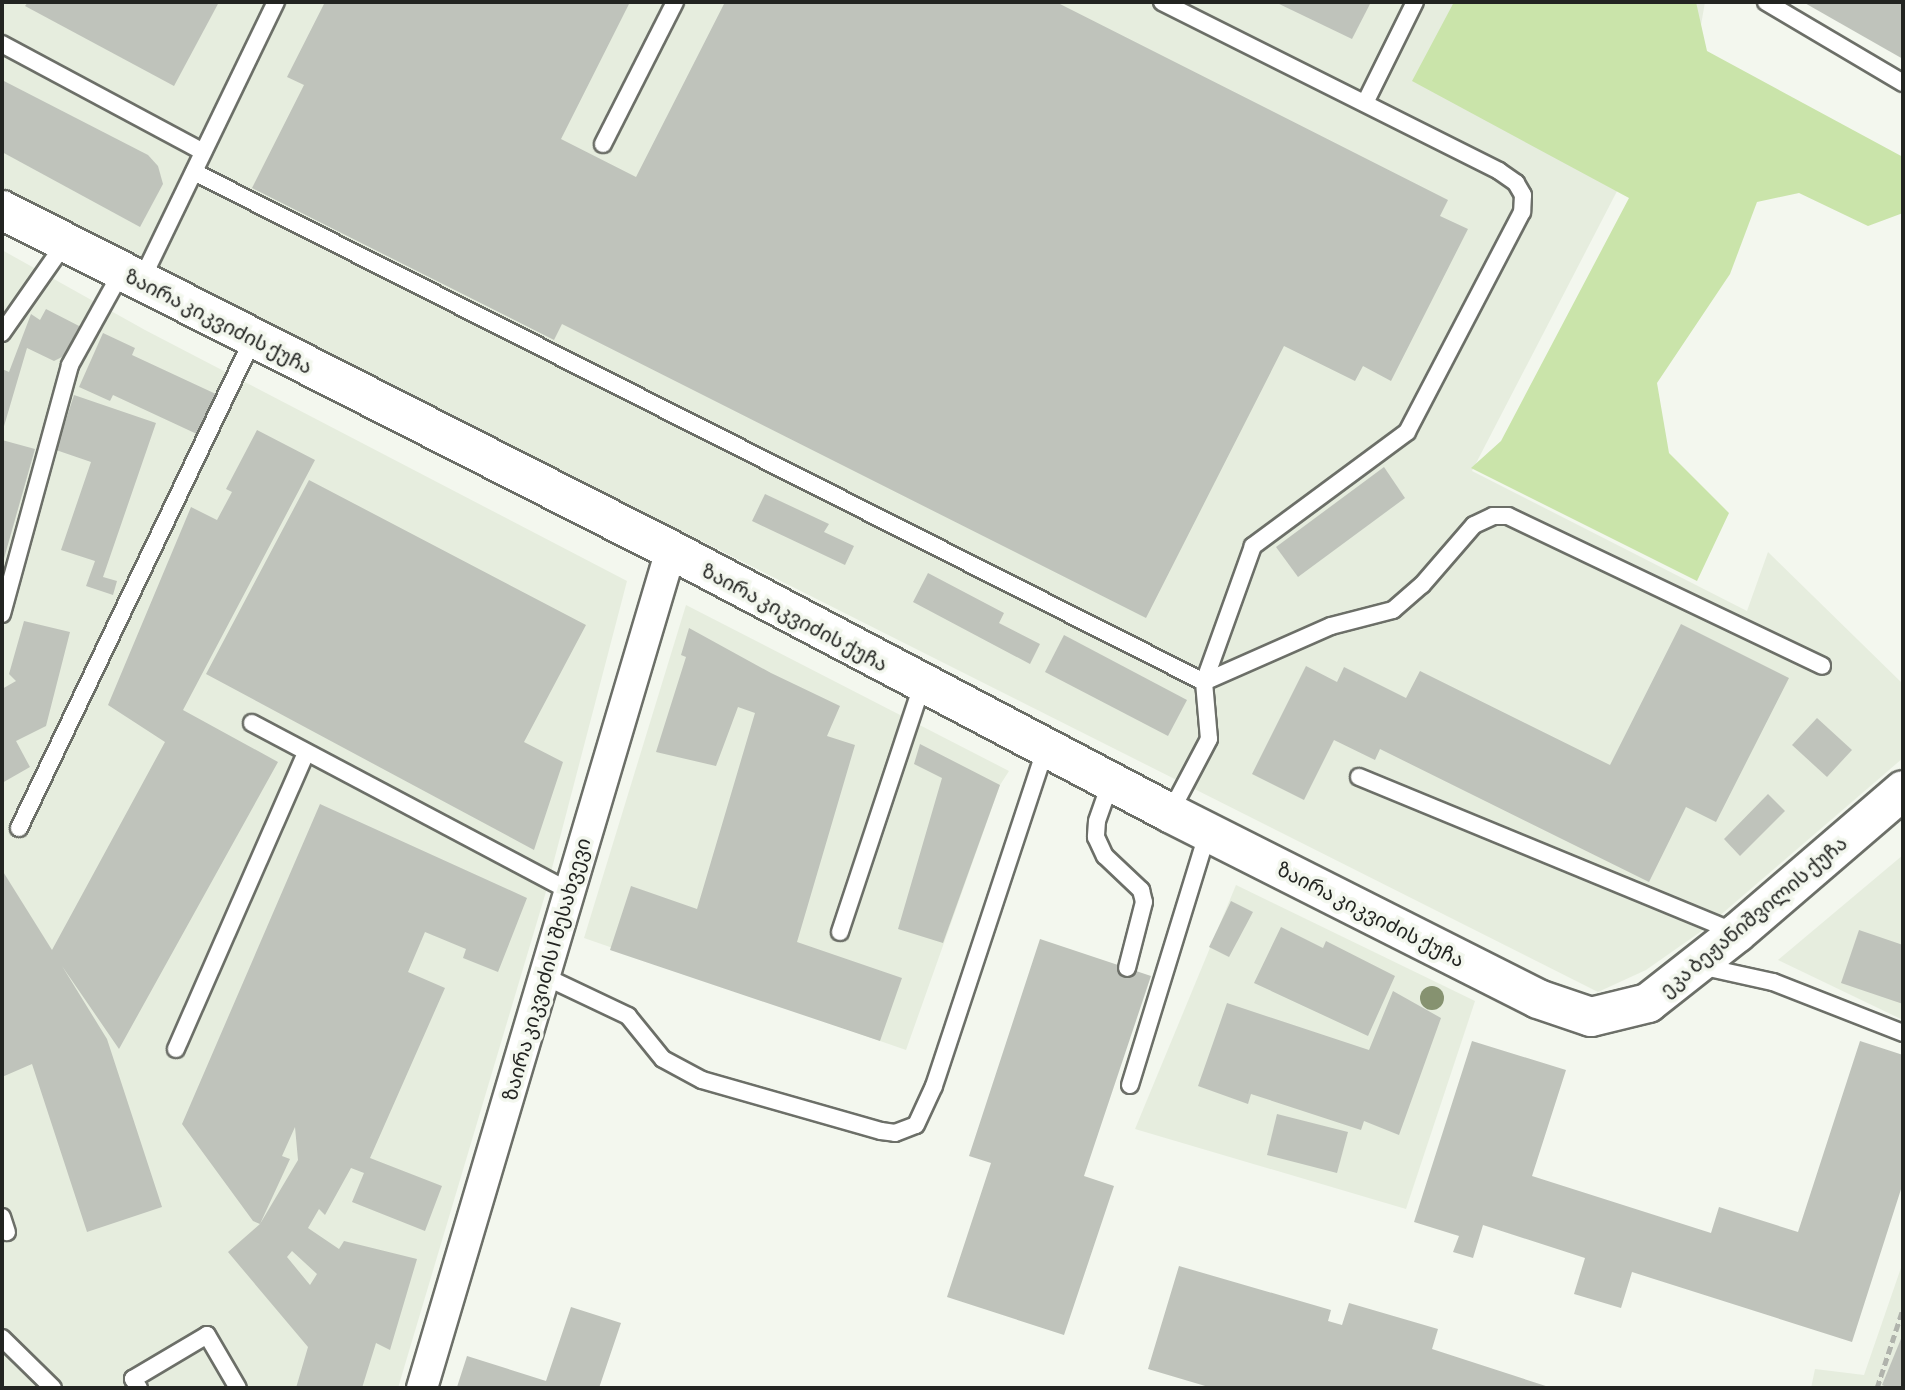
<!DOCTYPE html>
<meta charset="utf-8">
<style>
body{margin:0}
#map{position:relative;width:1905px;height:1390px;overflow:hidden;background:#f3f7ee;font-family:"Asap Condensed","Noto Sans Georgian",sans-serif}
div>[style]{position:absolute}
.built>*{inset:0;background:#e6edde}
.green>*{inset:0;background:#cae4aa}
.building>*{inset:0;background:#bfc3bb}
.path>*{height:5px;margin-top:-2.5px;transform-origin:0;background:repeating-linear-gradient(90deg,#b0b3ac 0 8px,transparent 0 12px)}
.roads{filter:drop-shadow(2px 0 #6c6f68) drop-shadow(-2px 0 #6c6f68) drop-shadow(0 2px #6c6f68) drop-shadow(0 -2px #6c6f68)}
.service>*{height:16px;margin:-8px;padding:0 8px;transform-origin:8px;border-radius:8px;background:#fff}
.minor>*{height:30px;margin:-15px;padding:0 15px;transform-origin:15px;border-radius:15px;background:#fff}
.tertiary>*{height:38px;margin:-19px;padding:0 19px;transform-origin:19px;border-radius:19px;background:#fff}
.trees>*{width:24px;height:24px;margin:-12px;border-radius:50%;background:#869270}
span{translate:-50% -50%;white-space:nowrap;text-align:center;line-height:1.15;-webkit-text-stroke:7px #f3f7ee;paint-order:stroke}
.street-label{font-size:20px;color:#222421}
.frame{position:absolute;inset:0;border:4px solid #222421;pointer-events:none}
</style>
<div id="map">
<div class="built">
<div style="clip-path:polygon(2px 2px,1705px 2px,1700px 31px,1472px 471px,1747px 611px,1768px 552px,1903px 684px,1903px 758px,1703px 930px,1646px 970px,1598px 992px,2px 189px)"></div>
<div style="clip-path:polygon(2px 250px,145px 330px,627px 581px,545px 895px,398px 1388px,2px 1388px)"></div>
<div style="clip-path:polygon(686px 605px,1009px 771px,1000px 785px,906px 1050px,584px 938px)"></div>
<div style="clip-path:polygon(1903px 855px,1903px 1020px,1778px 960px)"></div>
<div style="clip-path:polygon(1236px 885px,1475px 1001px,1406px 1209px,1135px 1129px)"></div>
<div style="clip-path:polygon(1903px 1262px,1903px 1388px,1811px 1388px,1815px 1369px,1864px 1375px)"></div>
</div>
<div class="green">
<div style="clip-path:polygon(1454px 2px,1696px 2px,1707px 51px,1903px 157px,1903px 213px,1868px 226px,1799px 193px,1757px 202px,1730px 274px,1657px 383px,1669px 453px,1729px 513px,1697px 581px,1471px 468px,1501px 441px,1629px 198px,1412px 81px)"></div>
</div>
<div class="building">
<div style="clip-path:polygon(28px 2px,219px 2px,174px 86px,25px 6px)"></div>
<div style="clip-path:polygon(325px 2px,630px 2px,561px 139px,636px 177px,725px 2px,1056px 2px,1448px 200px,1440px 216px,1468px 229px,1391px 381px,1363px 366px,1355px 381px,1284px 346px,1146px 618px,562px 324px,554px 340px,252px 188px,304px 85px,287px 77px)"></div>
<div style="clip-path:polygon(1275px 2px,1371px 2px,1352px 39px)"></div>
<div style="clip-path:polygon(1803px 2px,1903px 2px,1903px 59px)"></div>
<div style="clip-path:polygon(2px 80px,148px 155px,158px 166px,163px 184px,140px 227px,2px 152px)"></div>
<div style="clip-path:polygon(46px 309px,81px 327px,66px 355px,54px 361px,27px 348px,2px 433px,2px 369px,9px 372px,31px 314px,40px 320px)"></div>
<div style="clip-path:polygon(103px 333px,135px 348px,132px 355px,218px 395px,199px 435px,113px 395px,110px 401px,79px 387px)"></div>
<div style="clip-path:polygon(74px 395px,156px 423px,103px 577px,117px 581px,113px 595px,86px 586px,95px 561px,61px 550px,91px 462px,56px 450px)"></div>
<div style="clip-path:polygon(257px 430px,315px 460px,183px 710px,278px 762px,119px 1049px,62px 966px,107px 1039px,162px 1207px,87px 1232px,32px 1064px,2px 1077px,2px 870px,52px 950px,165px 742px,108px 705px,191px 507px,217px 520px,232px 492px,226px 489px)"></div>
<div style="clip-path:polygon(2px 440px,35px 449px,3px 562px,2px 562px)"></div>
<div style="clip-path:polygon(1384px 467px,1405px 498px,1298px 577px,1276px 547px)"></div>
<div style="clip-path:polygon(309px 480px,586px 625px,524px 742px,563px 762px,534px 850px,206px 674px)"></div>
<div style="clip-path:polygon(765px 494px,829px 524px,824px 532px,854px 546px,845px 565px,752px 521px)"></div>
<div style="clip-path:polygon(928px 573px,1004px 613px,999px 623px,1040px 644px,1030px 664px,913px 602px)"></div>
<div style="clip-path:polygon(24px 621px,70px 632px,46px 726px,16px 741px,30px 767px,2px 783px,2px 689px,16px 681px,9px 674px)"></div>
<div style="clip-path:polygon(1681px 624px,1789px 678px,1716px 822px,1686px 807px,1649px 882px,1380px 749px,1375px 760px,1334px 740px,1304px 800px,1252px 774px,1306px 666px,1337px 682px,1344px 667px,1406px 698px,1420px 671px,1610px 765px)"></div>
<div style="clip-path:polygon(689px 628px,771px 673px,840px 706px,827px 736px,855px 745px,797px 942px,902px 978px,880px 1041px,610px 950px,631px 886px,697px 909px,755px 713px,738px 707px,716px 766px,656px 752px,686px 657px,681px 655px)"></div>
<div style="clip-path:polygon(1064px 635px,1187px 700px,1168px 736px,1045px 672px)"></div>
<div style="clip-path:polygon(1817px 718px,1852px 750px,1827px 777px,1792px 745px)"></div>
<div style="clip-path:polygon(920px 744px,1000px 785px,943px 943px,898px 929px,942px 778px,914px 764px)"></div>
<div style="clip-path:polygon(1768px 794px,1785px 811px,1740px 856px,1724px 839px)"></div>
<div style="clip-path:polygon(evenodd,320px 804px,527px 898px,498px 972px,463px 958px,466px 949px,425px 932px,408px 972px,445px 988px,370px 1158px,442px 1186px,425px 1231px,352px 1202px,364px 1173px,351px 1168px,325px 1215px,319px 1209px,308px 1228px,339px 1249px,344px 1241px,417px 1259px,390px 1350px,376px 1343px,362px 1388px,296px 1388px,308px 1347px,228px 1252px,260px 1224px,253px 1221px,182px 1124px,320px 804px,295px 1127px,298px 1160px,260px 1224px,290px 1159px,282px 1156px,295px 1127px,320px 804px,292px 1251px,317px 1274px,310px 1285px,287px 1257px,292px 1251px)"></div>
<div style="clip-path:polygon(1231px 901px,1253px 912px,1229px 957px,1209px 947px)"></div>
<div style="clip-path:polygon(1281px 927px,1323px 948px,1326px 941px,1395px 976px,1368px 1036px,1254px 983px)"></div>
<div style="clip-path:polygon(1859px 930px,1903px 945px,1903px 1004px,1841px 983px)"></div>
<div style="clip-path:polygon(1040px 939px,1151px 976px,1084px 1176px,1114px 1186px,1064px 1335px,947px 1297px,991px 1163px,969px 1156px)"></div>
<div style="clip-path:polygon(1393px 991px,1441px 1018px,1399px 1135px,1364px 1121px,1361px 1130px,1251px 1094px,1248px 1104px,1198px 1086px,1227px 1003px,1369px 1050px)"></div>
<div style="clip-path:polygon(1472px 1041px,1566px 1070px,1532px 1176px,1711px 1233px,1719px 1207px,1798px 1232px,1860px 1041px,1903px 1055px,1903px 1183px,1852px 1342px,1632px 1272px,1621px 1308px,1574px 1294px,1585px 1258px,1483px 1225px,1473px 1258px,1453px 1252px,1459px 1236px,1414px 1222px)"></div>
<div style="clip-path:polygon(1277px 1114px,1348px 1132px,1337px 1173px,1267px 1155px)"></div>
<div style="clip-path:polygon(1179px 1266px,1331px 1310px,1328px 1321px,1342px 1325px,1349px 1303px,1438px 1329px,1432px 1349px,1552px 1388px,1212px 1388px,1148px 1369px)"></div>
<div style="clip-path:polygon(571px 1307px,621px 1323px,599px 1388px,457px 1387px,467px 1356px,546px 1381px)"></div>
<div style="clip-path:polygon(1903px 1334px,1903px 1388px,1889px 1388px,1882px 1385px)"></div>
</div>
<div class="path">
<div style="left:1877px;top:1388px;width:83px;rotate:-71.8deg"></div>
</div>
<div class="roads">
<div class="service">
<div style="left:1162px;top:2px;width:377px;rotate:26.6deg"></div>
<div style="left:1499px;top:171px;width:21px;rotate:35deg"></div>
<div style="left:1516px;top:183px;width:14px;rotate:60deg"></div>
<div style="left:1523px;top:195px;width:17px;rotate:93deg"></div>
<div style="left:1522px;top:212px;width:248px;rotate:117.6deg"></div>
<div style="left:1407px;top:432px;width:192px;rotate:143.5deg"></div>
<div style="left:1253px;top:546px;width:145px;rotate:109.8deg"></div>
<div style="left:1204px;top:682px;width:57px;rotate:85deg"></div>
<div style="left:1209px;top:739px;width:84px;rotate:117.8deg"></div>
<div style="left:1766px;top:2px;width:159px;rotate:30.6deg"></div>
<div style="left:2px;top:44px;width:228px;rotate:28.2deg"></div>
<div style="left:1365px;top:103px;width:113px;rotate:-63.7deg"></div>
<div style="left:603px;top:144px;width:159px;rotate:-63.1deg"></div>
<div style="left:194px;top:172px;width:1131px;rotate:26.79deg"></div>
<div style="left:141px;top:281px;width:310px;rotate:-64.2deg"></div>
<div style="left:2px;top:333px;width:110px;rotate:-55deg"></div>
<div style="left:2px;top:614px;width:258px;rotate:-74.7deg"></div>
<div style="left:70px;top:365px;width:107px;rotate:-61deg"></div>
<div style="left:1204px;top:682px;width:139px;rotate:-23.8deg"></div>
<div style="left:1331px;top:626px;width:64px;rotate:-14.5deg"></div>
<div style="left:1393px;top:610px;width:38px;rotate:-41deg"></div>
<div style="left:1422px;top:585px;width:79px;rotate:-49.1deg"></div>
<div style="left:1474px;top:525px;width:21px;rotate:-25deg"></div>
<div style="left:1493px;top:516px;width:15px"></div>
<div style="left:1508px;top:516px;width:348px;rotate:25.5deg"></div>
<div style="left:252px;top:723px;width:359px;rotate:27.9deg"></div>
<div style="left:1359px;top:777px;width:407px;rotate:22.4deg"></div>
<div style="left:1111px;top:781px;width:42px;rotate:109.3deg"></div>
<div style="left:1097px;top:821px;width:16px;rotate:94deg"></div>
<div style="left:1096px;top:837px;width:21px;rotate:65deg"></div>
<div style="left:1105px;top:856px;width:50px;rotate:43.4deg"></div>
<div style="left:1141px;top:890px;width:12px;rotate:76deg"></div>
<div style="left:1144px;top:902px;width:68px;rotate:104.4deg"></div>
<div style="left:19px;top:828px;width:542px;rotate:-64.43deg"></div>
<div style="left:840px;top:932px;width:260px;rotate:-71.6deg"></div>
<div style="left:1700px;top:966px;width:75px;rotate:12.4deg"></div>
<div style="left:1773px;top:982px;width:140px;rotate:21.4deg"></div>
<div style="left:546px;top:977px;width:91px;rotate:25.4deg"></div>
<div style="left:628px;top:1016px;width:55px;rotate:50.9deg"></div>
<div style="left:663px;top:1059px;width:44px;rotate:28.3deg"></div>
<div style="left:702px;top:1080px;width:186px;rotate:15.9deg"></div>
<div style="left:881px;top:1131px;width:14px;rotate:8deg"></div>
<div style="left:895px;top:1133px;width:22px;rotate:-21deg"></div>
<div style="left:916px;top:1125px;width:43px;rotate:-65.2deg"></div>
<div style="left:934px;top:1086px;width:357px;rotate:-71.7deg"></div>
<div style="left:176px;top:1049px;width:323px;rotate:-66.3deg"></div>
<div style="left:1130px;top:1085px;width:265px;rotate:-72.9deg"></div>
<div style="left:2px;top:1217px;width:16px;rotate:72deg"></div>
<div style="left:2px;top:1338px;width:71px;rotate:44.4deg"></div>
<div style="left:139px;top:1388px;width:11px;rotate:-124deg"></div>
<div style="left:133px;top:1379px;width:86px;rotate:-30.7deg"></div>
<div style="left:207px;top:1335px;width:61px;rotate:59.7deg"></div>
</div>
<div class="minor">
<div style="left:422px;top:1388px;width:874px;rotate:-73.45deg"></div>
</div>
<div class="tertiary">
<div style="left:2px;top:210px;width:750px;rotate:26.94deg"></div>
<div style="left:671px;top:550px;width:564px;rotate:27.79deg"></div>
<div style="left:1170px;top:813px;width:412px;rotate:26.8deg"></div>
<div style="left:1538px;top:999px;width:56px;rotate:18.8deg"></div>
<div style="left:1591px;top:1017px;width:59px;rotate:-13.8deg"></div>
<div style="left:1648px;top:1003px;width:113px;rotate:-38.2deg"></div>
<div style="left:1737px;top:933px;width:219px;rotate:-40.7deg"></div>
</div>
</div>
<div class="trees">
<div style="left:1432px;top:998px"></div>
</div>
<div class="street-label">
<span style="left:219px;top:321px;rotate:27deg">ზაირა კიკვიძის ქუჩა</span>
<span style="left:795px;top:617px;rotate:28deg">ზაირა კიკვიძის ქუჩა</span>
<span style="left:1371px;top:914px;rotate:27deg">ზაირა კიკვიძის ქუჩა</span>
<span style="left:1753px;top:916px;rotate:-40deg">ეკა ბეჟანიშვილის ქუჩა</span>
<span style="left:546px;top:969px;rotate:-74deg">ზაირა კიკვიძის I შესახვევი</span>
</div>
<div class="frame"></div>
</div>
